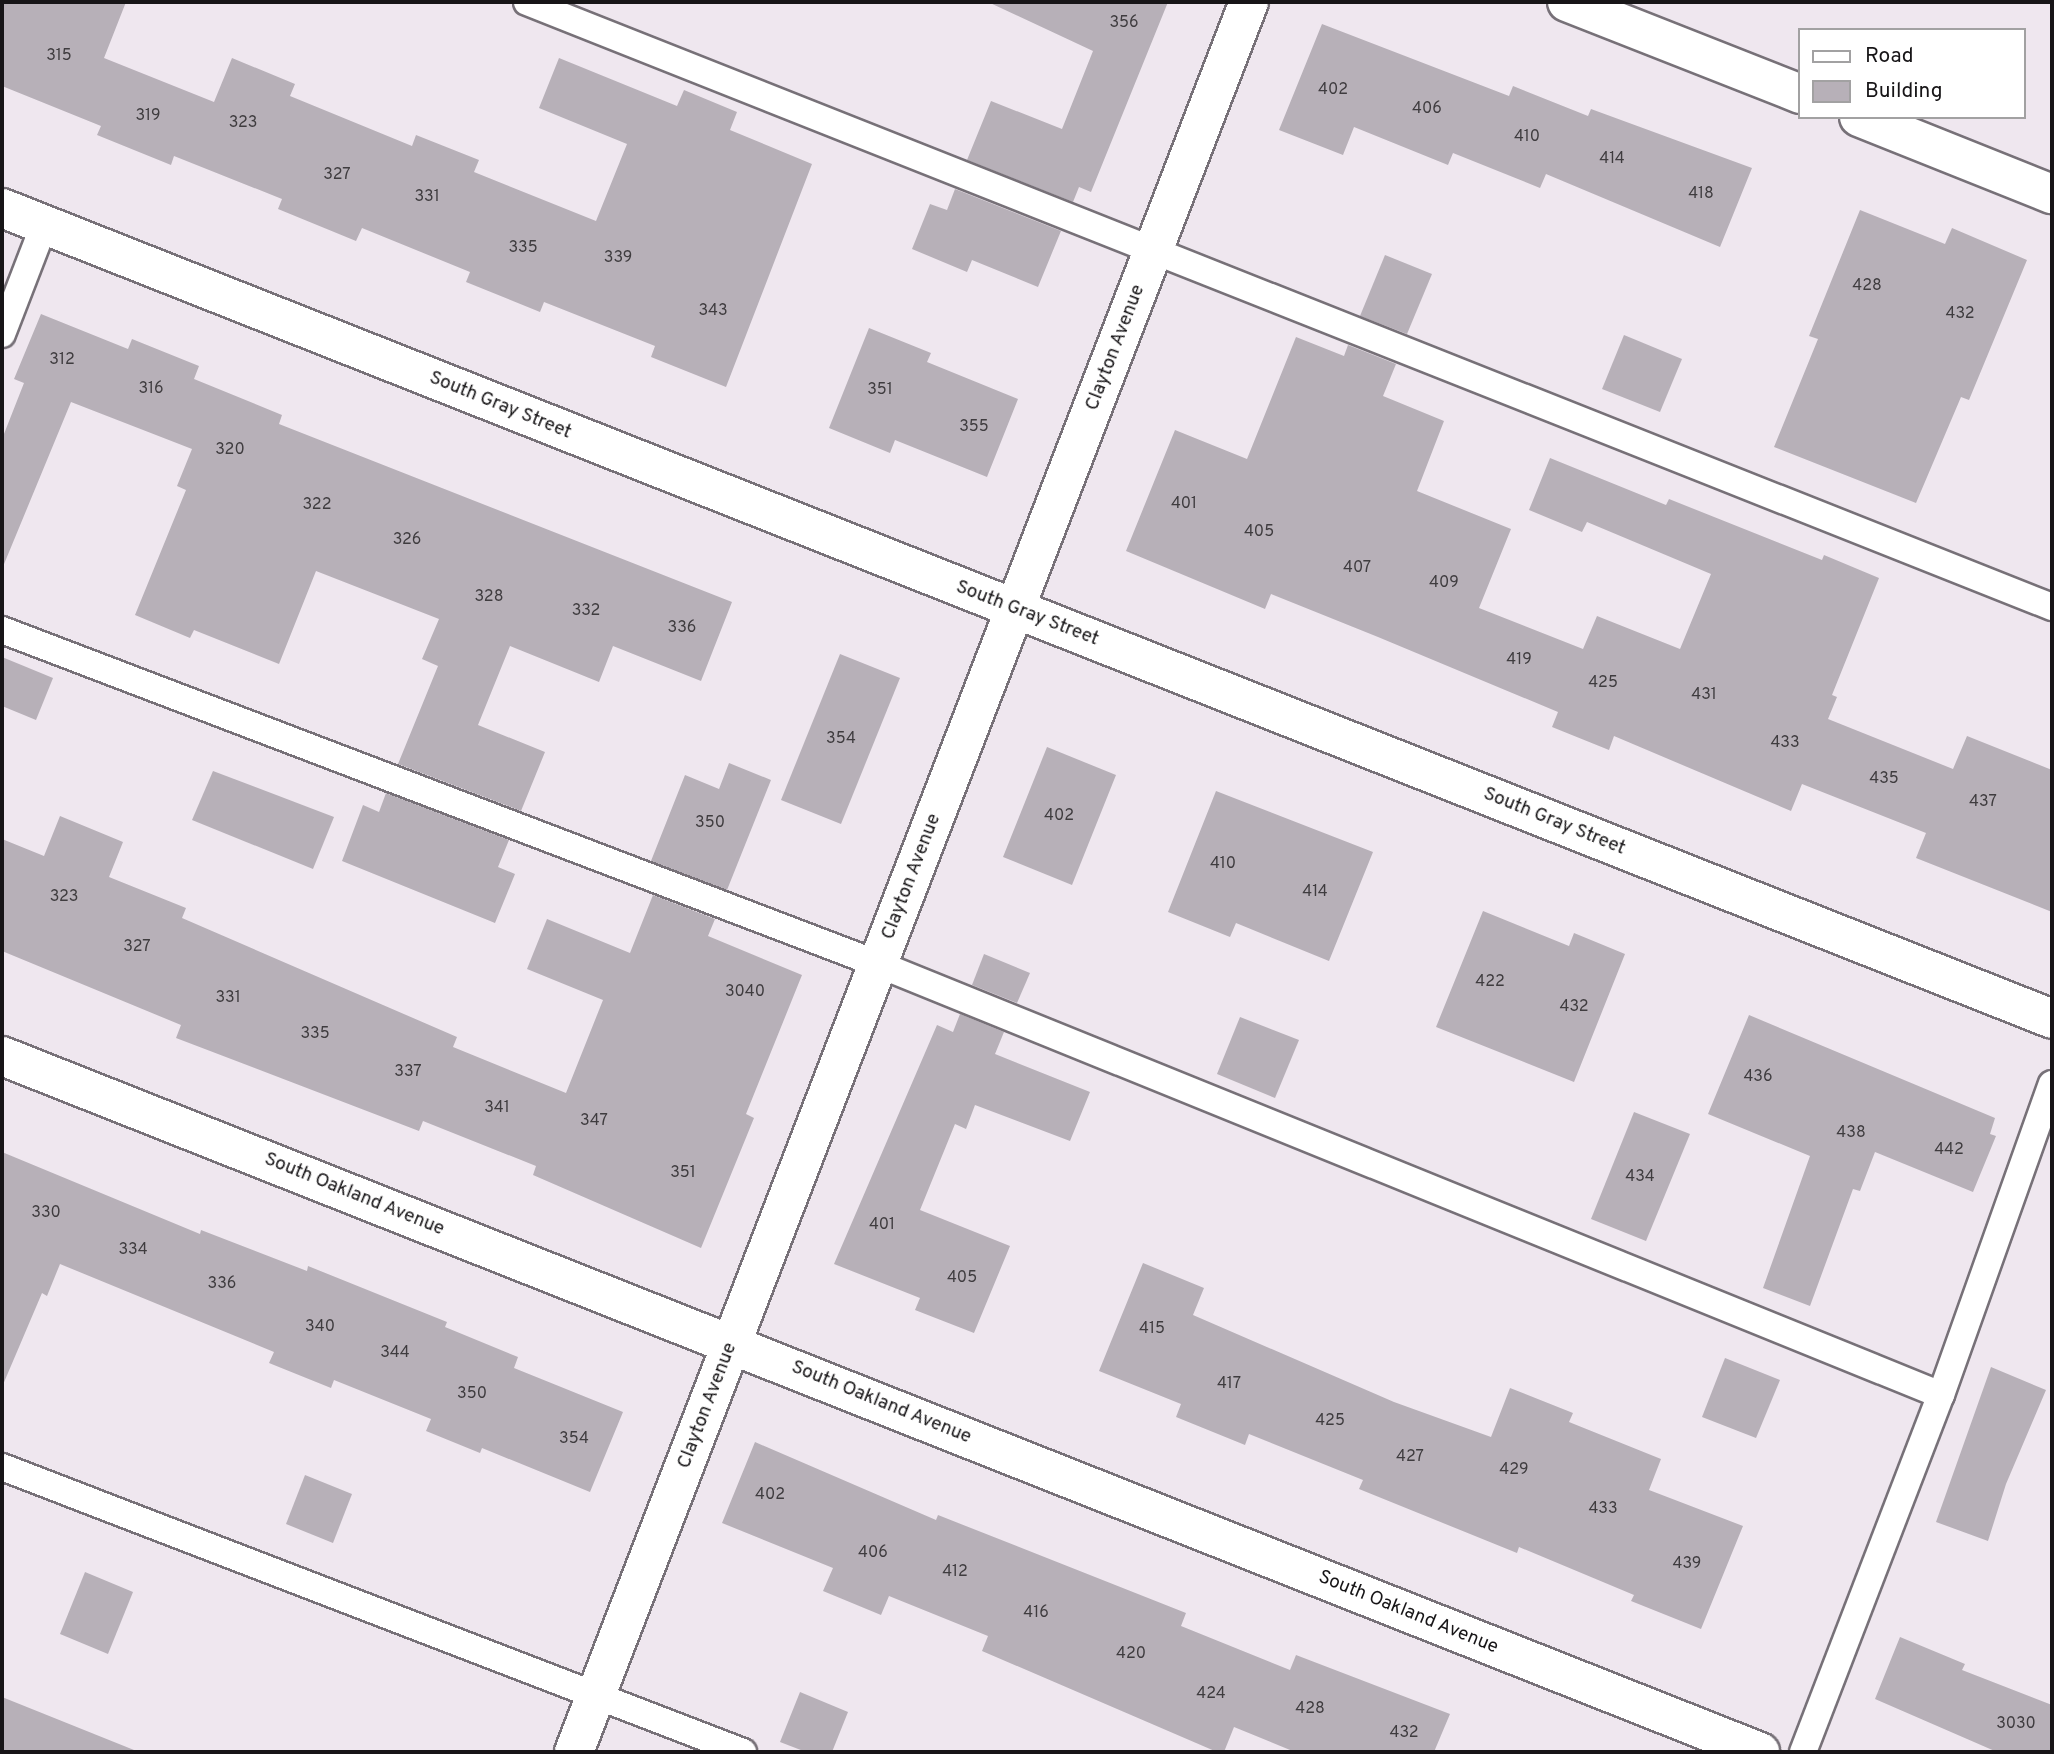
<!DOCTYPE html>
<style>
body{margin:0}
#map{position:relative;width:2054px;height:1754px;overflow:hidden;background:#efe7ef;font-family:Overpass,sans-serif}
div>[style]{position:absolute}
.building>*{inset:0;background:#b7b0b8}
.roads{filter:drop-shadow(2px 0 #777178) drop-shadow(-2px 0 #777178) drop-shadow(0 2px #777178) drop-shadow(0 -2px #777178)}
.service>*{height:26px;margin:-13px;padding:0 13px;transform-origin:13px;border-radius:13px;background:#fff}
.minor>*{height:38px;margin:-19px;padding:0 19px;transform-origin:19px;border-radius:19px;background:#fff}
span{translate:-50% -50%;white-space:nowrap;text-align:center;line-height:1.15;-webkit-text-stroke:5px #fff;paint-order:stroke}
.number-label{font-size:16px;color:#3f3c3f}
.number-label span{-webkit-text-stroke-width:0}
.street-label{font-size:19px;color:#171517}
.frame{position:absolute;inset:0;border:4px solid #171517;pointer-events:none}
.legend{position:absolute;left:1798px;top:28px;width:228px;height:91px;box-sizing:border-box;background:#fff;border:2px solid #a2a1a2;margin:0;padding:9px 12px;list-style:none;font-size:21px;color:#171517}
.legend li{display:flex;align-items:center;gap:14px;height:35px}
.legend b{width:35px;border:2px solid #a2a1a2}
</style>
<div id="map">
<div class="building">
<div style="clip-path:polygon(2px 2px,126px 2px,104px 58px,214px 102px,232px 58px,295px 84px,290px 96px,412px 146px,416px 135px,479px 160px,474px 172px,596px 221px,627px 144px,539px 108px,559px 58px,677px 106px,684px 90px,737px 112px,730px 130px,812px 164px,726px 387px,651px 357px,655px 346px,544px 302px,540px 312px,466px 282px,470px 272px,362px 228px,356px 241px,278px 209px,282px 199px,174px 156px,171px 165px,97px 135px,101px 126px,2px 86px)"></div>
<div style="clip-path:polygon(988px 2px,1168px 2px,1091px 192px,1079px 187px,1073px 202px,967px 160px,991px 101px,1062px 129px,1093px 51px)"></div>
<div style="clip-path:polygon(1322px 24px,1509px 96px,1513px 86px,1588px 116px,1591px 109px,1752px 168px,1720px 247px,1546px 174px,1540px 188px,1453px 153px,1448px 165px,1354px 127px,1343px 155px,1279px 130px)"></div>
<div style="clip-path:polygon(955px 189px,1061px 231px,1038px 287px,972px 260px,967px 272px,912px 249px,930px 204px,947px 210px)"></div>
<div style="clip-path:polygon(1860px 210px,1945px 244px,1952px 228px,2027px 260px,1969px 400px,1961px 397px,1916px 503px,1774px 447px,1818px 339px,1809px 336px)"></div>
<div style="clip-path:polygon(1385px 255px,1432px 274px,1407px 334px,1360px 316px)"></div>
<div style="clip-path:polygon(41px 314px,128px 349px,132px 339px,199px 366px,194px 379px,282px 415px,279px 424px,732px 602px,701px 681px,613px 646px,599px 682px,510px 646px,478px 725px,545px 752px,521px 811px,398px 764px,438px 666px,422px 659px,439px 619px,316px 571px,279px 664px,194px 630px,190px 638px,135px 615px,186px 490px,177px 486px,192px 449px,71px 402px,2px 569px,2px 439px,24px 383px,14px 379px)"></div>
<div style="clip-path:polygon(869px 328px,931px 353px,927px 362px,1018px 399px,987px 477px,895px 440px,890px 453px,829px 428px)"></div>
<div style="clip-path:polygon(1624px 335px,1682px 359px,1660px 412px,1602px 389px)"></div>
<div style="clip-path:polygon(1296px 337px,1344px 356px,1348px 345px,1396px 364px,1383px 396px,1444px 421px,1417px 491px,1511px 529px,1479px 608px,1583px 649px,1597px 616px,1680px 649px,1711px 574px,1587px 522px,1582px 532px,1529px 510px,1550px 458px,1666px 505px,1669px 499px,1822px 560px,1824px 555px,1879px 578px,1832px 695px,1837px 697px,1828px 719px,1953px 769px,1967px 736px,2052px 770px,2052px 912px,1916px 858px,1926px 833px,1802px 784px,1791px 811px,1614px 736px,1609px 750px,1552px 727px,1558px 712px,1378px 637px,1271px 594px,1265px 609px,1126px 551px,1175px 430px,1247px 459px)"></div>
<div style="clip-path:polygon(840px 654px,900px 678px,841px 824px,781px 800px)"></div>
<div style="clip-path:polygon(2px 657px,53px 678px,36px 720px,2px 706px)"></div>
<div style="clip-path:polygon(1047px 747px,1116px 775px,1072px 885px,1003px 857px)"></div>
<div style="clip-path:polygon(729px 763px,771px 780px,727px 890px,651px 861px,685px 775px,719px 789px)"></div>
<div style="clip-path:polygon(213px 771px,334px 817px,313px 869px,192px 820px)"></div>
<div style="clip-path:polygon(1216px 791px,1373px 852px,1329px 961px,1236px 923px,1230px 937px,1168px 912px)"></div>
<div style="clip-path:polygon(386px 793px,509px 840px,498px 867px,515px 874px,495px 923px,342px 861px,363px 805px,379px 812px)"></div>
<div style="clip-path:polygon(60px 816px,123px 842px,109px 877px,186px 908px,182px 918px,457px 1037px,453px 1047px,566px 1093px,603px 1000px,527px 969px,547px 919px,630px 953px,653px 895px,715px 919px,708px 936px,802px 975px,746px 1114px,754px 1118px,701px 1248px,533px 1175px,536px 1166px,423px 1121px,419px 1131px,176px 1038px,181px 1025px,2px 951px,2px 839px,44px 856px)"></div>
<div style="clip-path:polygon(1483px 911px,1569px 946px,1574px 933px,1625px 954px,1574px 1082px,1436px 1027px)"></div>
<div style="clip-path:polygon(984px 954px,1030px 973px,1017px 1003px,972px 985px)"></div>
<div style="clip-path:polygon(960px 1014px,1004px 1032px,995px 1054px,1090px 1092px,1070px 1141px,975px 1105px,966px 1129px,955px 1124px,920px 1210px,1010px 1246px,974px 1333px,915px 1310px,920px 1298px,834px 1264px,937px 1025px,953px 1032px)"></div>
<div style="clip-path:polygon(1749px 1015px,1995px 1118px,1990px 1134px,1996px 1136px,1973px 1192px,1875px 1152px,1860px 1191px,1853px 1189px,1810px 1306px,1763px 1288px,1810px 1156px,1708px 1114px)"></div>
<div style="clip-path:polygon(1240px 1017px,1299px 1040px,1275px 1098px,1217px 1074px)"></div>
<div style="clip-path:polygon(1634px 1112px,1690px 1134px,1646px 1241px,1591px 1219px)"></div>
<div style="clip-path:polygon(2px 1152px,200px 1234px,201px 1230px,307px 1271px,308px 1266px,447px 1322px,445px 1327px,518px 1357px,514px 1368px,623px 1412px,590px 1492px,482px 1448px,480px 1453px,426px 1431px,431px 1419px,334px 1380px,331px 1388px,269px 1363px,274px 1352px,60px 1264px,47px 1296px,42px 1293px,2px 1387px)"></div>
<div style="clip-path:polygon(1143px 1263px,1204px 1288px,1193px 1315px,1394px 1402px,1491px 1437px,1510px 1388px,1573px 1413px,1569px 1422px,1661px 1459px,1649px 1490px,1743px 1526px,1701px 1629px,1631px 1601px,1634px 1595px,1519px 1547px,1517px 1553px,1359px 1489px,1363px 1480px,1249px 1434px,1245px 1445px,1176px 1417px,1181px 1404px,1099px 1371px)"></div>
<div style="clip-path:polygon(1725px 1358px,1780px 1380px,1756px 1438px,1702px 1417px)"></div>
<div style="clip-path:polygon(1991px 1367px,2046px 1390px,2006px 1484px,1988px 1541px,1936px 1522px)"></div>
<div style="clip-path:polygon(755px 1442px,936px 1520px,938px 1515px,1186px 1613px,1181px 1626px,1290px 1670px,1296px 1655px,1450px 1714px,1434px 1752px,1295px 1752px,1234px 1727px,1224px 1752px,1217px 1752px,982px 1651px,988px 1636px,889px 1596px,881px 1615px,823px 1591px,833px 1568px,722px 1523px)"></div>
<div style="clip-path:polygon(305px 1475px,352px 1494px,333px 1543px,286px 1524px)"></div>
<div style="clip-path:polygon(85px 1572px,133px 1592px,108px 1654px,60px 1634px)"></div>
<div style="clip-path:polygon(1900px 1637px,1965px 1664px,1962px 1670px,2052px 1705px,2052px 1752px,1997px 1752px,1875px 1699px)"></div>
<div style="clip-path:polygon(800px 1692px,848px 1712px,832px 1752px,806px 1752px,780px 1742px)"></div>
<div style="clip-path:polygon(2px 1697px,134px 1750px,134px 1752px,2px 1752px)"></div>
</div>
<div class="roads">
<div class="service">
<div style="left:527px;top:2px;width:1641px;rotate:21.64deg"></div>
<div style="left:2px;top:334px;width:117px;rotate:-68.9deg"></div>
<div style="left:2px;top:630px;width:938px;rotate:20.87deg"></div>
<div style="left:878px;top:964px;width:1147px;rotate:22.07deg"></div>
<div style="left:1941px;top:1395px;width:330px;rotate:-70.4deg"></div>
<div style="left:2px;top:1467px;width:794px;rotate:21.04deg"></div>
<div style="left:1803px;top:1752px;width:383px;rotate:-68.9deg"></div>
</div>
<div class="minor">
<div style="left:1567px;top:2px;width:251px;rotate:21.5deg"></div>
<div style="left:1859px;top:117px;width:208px;rotate:21.8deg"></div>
<div style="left:2px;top:208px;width:2205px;rotate:21.58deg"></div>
<div style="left:2px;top:1056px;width:1891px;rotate:21.6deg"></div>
<div style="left:574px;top:1752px;width:1876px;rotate:-68.91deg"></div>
</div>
</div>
<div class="number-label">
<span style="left:1124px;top:23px">356</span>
<span style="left:59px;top:56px">315</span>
<span style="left:1333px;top:90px">402</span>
<span style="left:1427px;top:109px">406</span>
<span style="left:148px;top:116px">319</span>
<span style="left:243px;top:123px">323</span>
<span style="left:1527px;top:137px">410</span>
<span style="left:1612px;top:159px">414</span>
<span style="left:337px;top:175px">327</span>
<span style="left:1701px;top:194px">418</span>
<span style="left:427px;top:197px">331</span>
<span style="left:523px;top:248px">335</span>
<span style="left:618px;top:258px">339</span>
<span style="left:1867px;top:286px">428</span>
<span style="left:713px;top:311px">343</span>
<span style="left:1960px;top:314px">432</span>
<span style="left:62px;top:360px">312</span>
<span style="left:151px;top:389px">316</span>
<span style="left:880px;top:390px">351</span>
<span style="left:974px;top:427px">355</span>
<span style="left:230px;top:450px">320</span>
<span style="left:1184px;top:504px">401</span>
<span style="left:317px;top:505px">322</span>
<span style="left:1259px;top:532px">405</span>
<span style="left:407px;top:540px">326</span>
<span style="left:1357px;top:568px">407</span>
<span style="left:1444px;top:583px">409</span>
<span style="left:489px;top:597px">328</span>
<span style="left:586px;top:611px">332</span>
<span style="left:682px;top:628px">336</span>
<span style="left:1519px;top:660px">419</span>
<span style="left:1603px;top:683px">425</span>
<span style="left:1704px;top:695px">431</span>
<span style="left:841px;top:739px">354</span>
<span style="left:1785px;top:743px">433</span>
<span style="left:1884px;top:779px">435</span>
<span style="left:1983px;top:802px">437</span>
<span style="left:1059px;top:816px">402</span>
<span style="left:710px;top:823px">350</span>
<span style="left:1223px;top:864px">410</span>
<span style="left:1315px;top:892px">414</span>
<span style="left:64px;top:897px">323</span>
<span style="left:137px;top:947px">327</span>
<span style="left:1490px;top:982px">422</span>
<span style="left:745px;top:992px">3040</span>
<span style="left:228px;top:998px">331</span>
<span style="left:1574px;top:1007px">432</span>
<span style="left:315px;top:1034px">335</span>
<span style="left:408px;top:1072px">337</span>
<span style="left:1758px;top:1077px">436</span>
<span style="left:497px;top:1108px">341</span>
<span style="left:594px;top:1121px">347</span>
<span style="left:1851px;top:1133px">438</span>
<span style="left:1949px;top:1150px">442</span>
<span style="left:683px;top:1173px">351</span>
<span style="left:1640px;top:1177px">434</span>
<span style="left:46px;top:1213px">330</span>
<span style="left:882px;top:1225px">401</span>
<span style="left:133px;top:1250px">334</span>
<span style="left:962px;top:1278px">405</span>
<span style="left:222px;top:1284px">336</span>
<span style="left:320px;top:1327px">340</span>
<span style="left:1152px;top:1329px">415</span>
<span style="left:395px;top:1353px">344</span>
<span style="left:1229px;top:1384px">417</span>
<span style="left:472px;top:1394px">350</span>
<span style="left:1330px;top:1421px">425</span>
<span style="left:574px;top:1439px">354</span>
<span style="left:1410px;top:1457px">427</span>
<span style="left:1514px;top:1470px">429</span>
<span style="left:770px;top:1495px">402</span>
<span style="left:1603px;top:1509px">433</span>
<span style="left:873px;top:1553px">406</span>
<span style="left:1687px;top:1564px">439</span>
<span style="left:955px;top:1572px">412</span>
<span style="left:1036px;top:1613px">416</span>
<span style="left:1131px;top:1654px">420</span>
<span style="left:1211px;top:1694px">424</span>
<span style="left:1310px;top:1709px">428</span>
<span style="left:2016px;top:1724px">3030</span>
<span style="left:1404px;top:1733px">432</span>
</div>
<div class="street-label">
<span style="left:1116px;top:348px;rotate:-69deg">Clayton Avenue</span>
<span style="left:500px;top:406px;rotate:22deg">South Gray Street</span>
<span style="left:1027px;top:614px;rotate:21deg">South Gray Street</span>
<span style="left:1554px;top:822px;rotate:22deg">South Gray Street</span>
<span style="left:912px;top:877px;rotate:-69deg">Clayton Avenue</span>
<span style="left:354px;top:1195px;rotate:22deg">South Oakland Avenue</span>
<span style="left:881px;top:1403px;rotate:22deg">South Oakland Avenue</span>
<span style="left:708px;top:1406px;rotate:-69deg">Clayton Avenue</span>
<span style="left:1408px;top:1613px;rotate:22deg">South Oakland Avenue</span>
</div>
<div class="frame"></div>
<ul class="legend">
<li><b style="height:9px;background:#fff"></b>Road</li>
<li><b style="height:19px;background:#b7b0b8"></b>Building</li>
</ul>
</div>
